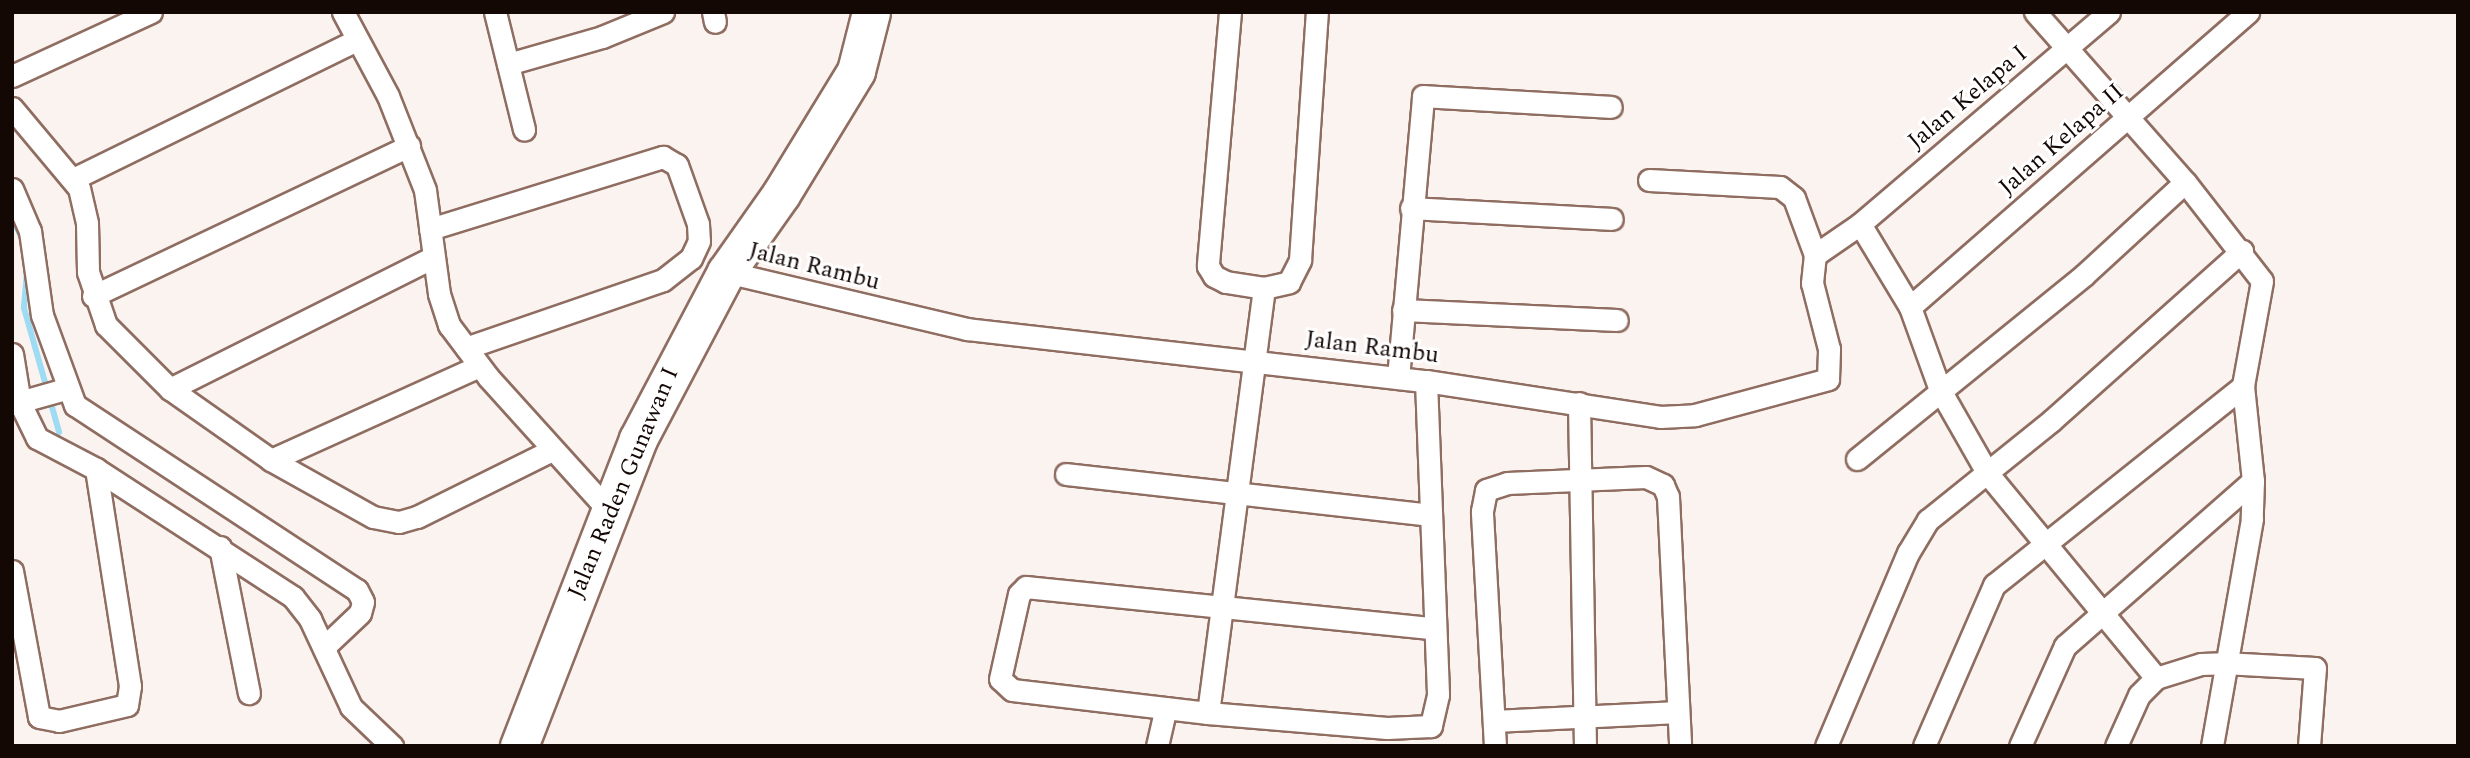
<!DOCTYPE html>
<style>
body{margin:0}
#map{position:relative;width:2470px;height:758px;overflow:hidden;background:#fbf3f0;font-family:Spectral,serif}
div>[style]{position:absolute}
.stream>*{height:6px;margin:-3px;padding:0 3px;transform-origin:3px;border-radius:3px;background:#9edcf4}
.roads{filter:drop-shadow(2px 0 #8f6d61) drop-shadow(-2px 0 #8f6d61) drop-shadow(0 2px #8f6d61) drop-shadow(0 -2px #8f6d61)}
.minor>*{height:21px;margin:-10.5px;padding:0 10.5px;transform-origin:10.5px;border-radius:10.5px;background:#fff}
.trunk>*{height:37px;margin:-18.5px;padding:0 18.5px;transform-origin:18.5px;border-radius:18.5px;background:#fff}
span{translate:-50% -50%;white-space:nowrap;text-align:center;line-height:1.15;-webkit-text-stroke:6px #fff;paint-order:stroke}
.street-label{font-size:24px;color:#140805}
.frame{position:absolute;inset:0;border:14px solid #140805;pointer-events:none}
</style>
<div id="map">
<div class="stream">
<div style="left:12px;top:218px;width:25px;rotate:64deg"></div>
<div style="left:27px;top:272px;width:36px;rotate:95deg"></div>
<div style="left:24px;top:308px;width:129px;rotate:74.2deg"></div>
</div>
<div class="roads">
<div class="minor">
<div style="left:343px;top:12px;width:95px;rotate:61.8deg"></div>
<div style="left:388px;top:96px;width:101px;rotate:68.5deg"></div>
<div style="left:425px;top:190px;width:105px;rotate:82.3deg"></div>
<div style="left:439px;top:294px;width:33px;rotate:72deg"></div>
<div style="left:449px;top:325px;width:66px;rotate:53deg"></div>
<div style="left:489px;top:378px;width:179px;rotate:47.9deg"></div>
<div style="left:495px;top:12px;width:121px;rotate:76.1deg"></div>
<div style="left:713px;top:12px;width:10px;rotate:79deg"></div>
<div style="left:1230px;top:12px;width:255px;rotate:95deg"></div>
<div style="left:1208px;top:266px;width:12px;rotate:59deg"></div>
<div style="left:1214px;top:276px;width:13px;rotate:27deg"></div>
<div style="left:1226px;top:282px;width:38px;rotate:9deg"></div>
<div style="left:1264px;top:288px;width:26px;rotate:-13deg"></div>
<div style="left:1289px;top:282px;width:25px;rotate:-63deg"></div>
<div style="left:1300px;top:260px;width:249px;rotate:-86.1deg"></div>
<div style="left:2035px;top:12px;width:227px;rotate:48.6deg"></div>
<div style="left:2185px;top:182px;width:125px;rotate:52.1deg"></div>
<div style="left:2262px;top:281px;width:107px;rotate:100.3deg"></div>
<div style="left:2243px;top:386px;width:96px;rotate:84deg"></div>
<div style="left:2253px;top:481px;width:38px;rotate:92deg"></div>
<div style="left:2252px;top:519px;width:230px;rotate:100deg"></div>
<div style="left:508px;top:64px;width:98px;rotate:-16deg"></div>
<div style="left:602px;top:37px;width:66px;rotate:-22.3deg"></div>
<div style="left:12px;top:76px;width:153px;rotate:-24.7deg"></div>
<div style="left:12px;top:108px;width:104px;rotate:50.1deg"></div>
<div style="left:79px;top:188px;width:36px;rotate:77deg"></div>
<div style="left:87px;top:223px;width:49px;rotate:88.8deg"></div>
<div style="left:88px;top:272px;width:56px;rotate:71.2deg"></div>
<div style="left:106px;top:325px;width:91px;rotate:45deg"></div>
<div style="left:170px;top:389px;width:123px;rotate:35.1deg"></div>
<div style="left:271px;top:460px;width:117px;rotate:29.2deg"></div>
<div style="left:373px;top:517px;width:26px;rotate:11deg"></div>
<div style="left:399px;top:522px;width:19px;rotate:-16deg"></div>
<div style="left:417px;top:517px;width:151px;rotate:-26.4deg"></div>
<div style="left:73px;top:179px;width:316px;rotate:-26.1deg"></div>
<div style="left:1649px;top:180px;width:131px;rotate:3.1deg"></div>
<div style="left:1780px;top:187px;width:18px;rotate:38deg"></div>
<div style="left:1794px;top:198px;width:61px;rotate:69.8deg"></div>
<div style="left:12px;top:189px;width:46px;rotate:66.8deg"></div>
<div style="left:30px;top:231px;width:85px;rotate:81.9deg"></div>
<div style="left:42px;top:315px;width:96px;rotate:69.9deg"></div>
<div style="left:75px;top:405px;width:337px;rotate:33.3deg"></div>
<div style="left:357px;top:590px;width:13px;rotate:63deg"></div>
<div style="left:363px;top:602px;width:11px;rotate:105deg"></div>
<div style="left:360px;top:613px;width:50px;rotate:136.6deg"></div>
<div style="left:1411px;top:208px;width:201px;rotate:3.1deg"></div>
<div style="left:1860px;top:224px;width:97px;rotate:58.9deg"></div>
<div style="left:1910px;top:307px;width:88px;rotate:70.1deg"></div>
<div style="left:1940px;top:390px;width:97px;rotate:60.3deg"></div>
<div style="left:1988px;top:474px;width:264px;rotate:50.5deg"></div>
<div style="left:430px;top:229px;width:244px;rotate:-17.2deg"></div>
<div style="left:663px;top:157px;width:16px;rotate:30deg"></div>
<div style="left:677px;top:165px;width:63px;rotate:70.4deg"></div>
<div style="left:698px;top:224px;width:17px;rotate:87deg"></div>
<div style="left:699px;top:241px;width:19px;rotate:115deg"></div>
<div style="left:691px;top:258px;width:36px;rotate:142deg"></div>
<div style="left:663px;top:280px;width:208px;rotate:161deg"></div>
<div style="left:726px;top:272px;width:248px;rotate:13.3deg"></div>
<div style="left:967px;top:329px;width:462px;rotate:6.5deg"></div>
<div style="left:1426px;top:381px;width:237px;rotate:8.7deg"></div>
<div style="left:1660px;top:417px;width:35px;rotate:-3deg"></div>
<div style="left:1695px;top:415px;width:138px;rotate:-15.1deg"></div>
<div style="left:1828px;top:379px;width:30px;rotate:-88deg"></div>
<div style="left:1829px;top:349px;width:68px;rotate:-104.4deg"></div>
<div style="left:1812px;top:283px;width:28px;rotate:-84deg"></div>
<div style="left:1815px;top:255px;width:55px;rotate:-34.6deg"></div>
<div style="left:1860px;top:224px;width:327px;rotate:-40.4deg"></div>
<div style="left:93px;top:296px;width:350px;rotate:-25.4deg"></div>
<div style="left:1910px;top:307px;width:449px;rotate:-41.1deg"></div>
<div style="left:1403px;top:310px;width:214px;rotate:2.7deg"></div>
<div style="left:12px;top:354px;width:50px;rotate:80.7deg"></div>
<div style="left:20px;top:403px;width:39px;rotate:64deg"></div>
<div style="left:37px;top:438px;width:67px;rotate:27.7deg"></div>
<div style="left:96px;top:469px;width:235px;rotate:33deg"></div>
<div style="left:293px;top:597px;width:28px;rotate:52deg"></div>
<div style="left:310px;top:619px;width:97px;rotate:65deg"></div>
<div style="left:351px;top:707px;width:57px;rotate:43.6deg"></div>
<div style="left:1398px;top:378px;width:283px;rotate:-84.9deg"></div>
<div style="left:1423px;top:96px;width:188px;rotate:3.3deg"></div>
<div style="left:1426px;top:381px;width:314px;rotate:87.8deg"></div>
<div style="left:1438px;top:695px;width:32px;rotate:103deg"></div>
<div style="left:1431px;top:726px;width:44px;rotate:177.4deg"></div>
<div style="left:1387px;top:728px;width:180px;rotate:-175.2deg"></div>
<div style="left:1208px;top:713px;width:197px;rotate:-173.3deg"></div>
<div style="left:1012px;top:690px;width:16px;rotate:-137deg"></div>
<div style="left:1000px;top:679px;width:87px;rotate:-77.4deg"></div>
<div style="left:1019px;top:594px;width:10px;rotate:-45deg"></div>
<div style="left:1026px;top:587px;width:408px;rotate:5.8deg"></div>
<div style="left:170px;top:389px;width:295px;rotate:-26.6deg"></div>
<div style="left:1579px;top:403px;width:343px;rotate:89deg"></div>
<div style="left:12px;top:404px;width:55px;rotate:-15.8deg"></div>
<div style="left:1857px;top:459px;width:292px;rotate:-39deg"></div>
<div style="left:2084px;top:275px;width:137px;rotate:-42.6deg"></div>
<div style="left:271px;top:460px;width:228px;rotate:-24.3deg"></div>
<div style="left:1066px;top:474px;width:366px;rotate:6.4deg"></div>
<div style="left:220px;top:547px;width:149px;rotate:78.8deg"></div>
<div style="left:12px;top:571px;width:148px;rotate:79.5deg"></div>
<div style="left:39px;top:717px;width:20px;rotate:11deg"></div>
<div style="left:59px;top:721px;width:70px;rotate:-13.2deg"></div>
<div style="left:127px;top:705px;width:19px;rotate:-81deg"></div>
<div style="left:130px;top:686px;width:220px;rotate:-98.9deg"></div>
<div style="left:1208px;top:713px;width:429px;rotate:-82.5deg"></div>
<div style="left:1494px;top:721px;width:184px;rotate:-2.8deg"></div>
<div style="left:1157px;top:746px;width:39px;rotate:-77deg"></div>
<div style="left:1495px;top:746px;width:235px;rotate:-93.2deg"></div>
<div style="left:1482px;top:511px;width:21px;rotate:-79deg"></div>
<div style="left:1486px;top:490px;width:22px;rotate:-18deg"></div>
<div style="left:1507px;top:483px;width:139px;rotate:-2.5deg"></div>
<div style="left:1646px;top:477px;width:19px;rotate:25deg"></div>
<div style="left:1663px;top:485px;width:13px;rotate:67deg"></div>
<div style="left:1668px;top:497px;width:249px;rotate:87.2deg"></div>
<div style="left:1826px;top:746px;width:210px;rotate:-67deg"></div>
<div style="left:1908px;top:553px;width:39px;rotate:-59deg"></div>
<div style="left:1928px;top:520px;width:158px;rotate:-38.8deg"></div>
<div style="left:2051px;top:421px;width:256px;rotate:-41.7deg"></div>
<div style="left:1924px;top:746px;width:176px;rotate:-66.5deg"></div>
<div style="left:1994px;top:585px;width:319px;rotate:-38.6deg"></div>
<div style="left:2020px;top:746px;width:110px;rotate:-65.8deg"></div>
<div style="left:2065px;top:646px;width:250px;rotate:-41.3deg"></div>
<div style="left:2116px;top:746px;width:56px;rotate:-65.7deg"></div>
<div style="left:2139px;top:695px;width:24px;rotate:-45deg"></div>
<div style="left:2156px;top:678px;width:47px;rotate:-17.3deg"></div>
<div style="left:2201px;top:664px;width:23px;rotate:-2deg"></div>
<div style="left:2224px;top:663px;width:91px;rotate:3.1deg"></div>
<div style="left:2315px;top:668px;width:78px;rotate:94.4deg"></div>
</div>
<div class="trunk">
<div style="left:519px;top:746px;width:329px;rotate:-68.8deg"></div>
<div style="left:638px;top:439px;width:189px;rotate:-62.2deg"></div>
<div style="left:726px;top:272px;width:95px;rotate:-54.8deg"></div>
<div style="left:781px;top:194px;width:144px;rotate:-58.6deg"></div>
<div style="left:856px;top:71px;width:61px;rotate:-75.7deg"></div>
</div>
</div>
<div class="street-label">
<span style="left:1968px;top:98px;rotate:-40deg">Jalan Kelapa I</span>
<span style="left:2062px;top:140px;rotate:-41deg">Jalan Kelapa II</span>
<span style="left:814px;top:267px;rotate:14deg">Jalan Rambu</span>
<span style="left:1372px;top:348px;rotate:7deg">Jalan Rambu</span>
<span style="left:624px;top:483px;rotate:-67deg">Jalan Raden Gunawan I</span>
</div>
<div class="frame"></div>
</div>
